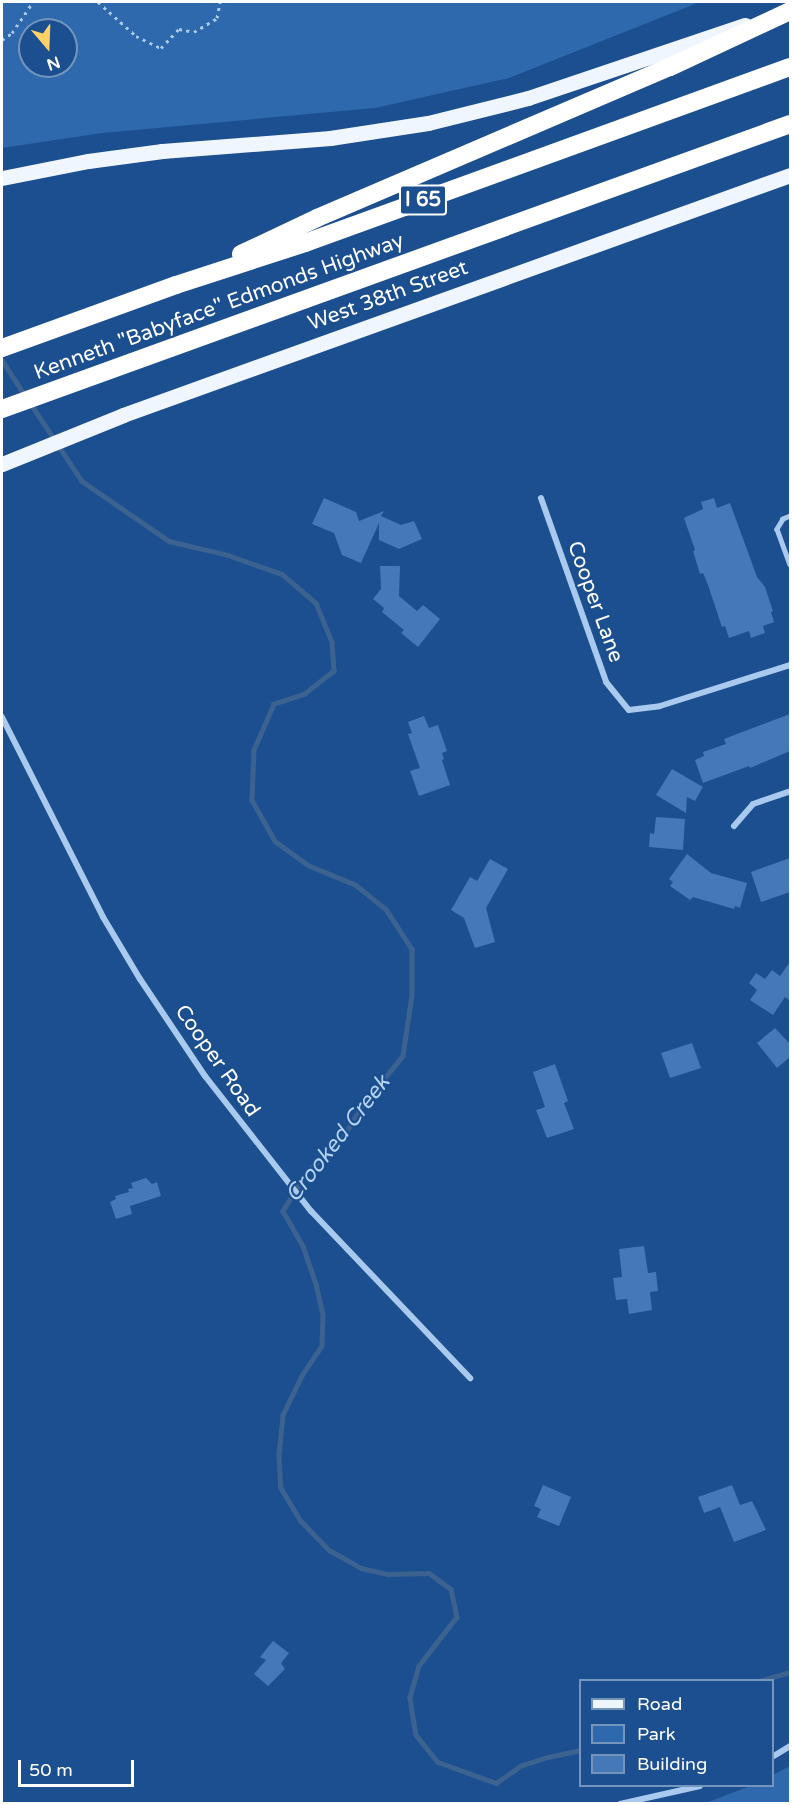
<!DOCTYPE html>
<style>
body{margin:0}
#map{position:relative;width:792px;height:1805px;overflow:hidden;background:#1b4f8f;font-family:"Varela Round",sans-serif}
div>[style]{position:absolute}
.green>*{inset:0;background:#2e69ad}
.stream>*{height:4.5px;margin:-2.25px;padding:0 2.25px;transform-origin:2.25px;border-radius:2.25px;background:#3c6290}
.building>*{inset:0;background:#4478b7}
.path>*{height:3px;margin-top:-1.5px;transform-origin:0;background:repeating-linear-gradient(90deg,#a9c9ee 0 3px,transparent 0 7.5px)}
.service>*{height:4.5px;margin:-2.25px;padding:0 2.25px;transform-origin:2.25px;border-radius:2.25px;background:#a9c9ee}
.minor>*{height:6px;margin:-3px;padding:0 3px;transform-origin:3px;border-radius:3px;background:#a9c9ee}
.primary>*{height:15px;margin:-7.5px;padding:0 7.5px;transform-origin:7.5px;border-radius:7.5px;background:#f0f6ff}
.motorway>*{height:18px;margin:-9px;padding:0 9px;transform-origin:9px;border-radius:9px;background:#fff}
span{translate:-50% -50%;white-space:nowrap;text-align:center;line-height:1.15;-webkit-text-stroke:4.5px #1b4f8f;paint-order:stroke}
.shield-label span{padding:2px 4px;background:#1b4f8f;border:2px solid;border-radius:4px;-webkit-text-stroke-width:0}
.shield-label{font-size:20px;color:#fff;font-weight:700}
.street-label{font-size:21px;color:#fff}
.water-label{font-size:22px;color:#b5d3f5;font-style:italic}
.frame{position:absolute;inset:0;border:3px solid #fff;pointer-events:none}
.legend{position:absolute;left:579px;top:1679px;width:195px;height:108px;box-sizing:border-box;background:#1b4f8f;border:2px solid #7695bc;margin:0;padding:8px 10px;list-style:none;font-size:18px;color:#fff}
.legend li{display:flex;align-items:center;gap:12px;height:30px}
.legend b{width:30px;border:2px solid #7695bc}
.north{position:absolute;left:18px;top:18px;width:60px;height:60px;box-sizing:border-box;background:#1b4f8f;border:2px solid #7695bc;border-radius:50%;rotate:161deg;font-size:16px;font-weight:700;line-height:24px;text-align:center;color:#fff}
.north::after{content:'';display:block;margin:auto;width:21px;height:27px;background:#ffd166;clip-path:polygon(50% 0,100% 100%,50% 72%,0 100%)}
.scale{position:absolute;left:18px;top:1760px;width:116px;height:27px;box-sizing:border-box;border:3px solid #fff;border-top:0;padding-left:8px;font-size:18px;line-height:21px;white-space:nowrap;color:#fff;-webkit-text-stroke:4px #1b4f8f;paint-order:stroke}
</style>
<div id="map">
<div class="green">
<div style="clip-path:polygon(evenodd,2px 2px,700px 2px,509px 78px,375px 108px,102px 133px,2px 148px,2px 2px,30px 30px,66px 30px,66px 66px,30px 66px,30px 30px)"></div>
<div style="clip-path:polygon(790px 1766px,790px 1803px,706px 1803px,750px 1786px,772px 1786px,773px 1775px)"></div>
</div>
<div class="stream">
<div style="left:2px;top:360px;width:44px;rotate:57deg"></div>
<div style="left:31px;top:404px;width:92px;rotate:56.5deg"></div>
<div style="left:82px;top:481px;width:106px;rotate:34.6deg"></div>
<div style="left:169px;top:541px;width:61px;rotate:13.3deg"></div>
<div style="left:228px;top:555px;width:57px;rotate:19.4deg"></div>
<div style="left:282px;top:574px;width:45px;rotate:40.5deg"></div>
<div style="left:316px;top:603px;width:42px;rotate:67.7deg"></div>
<div style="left:332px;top:642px;width:29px;rotate:86deg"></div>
<div style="left:334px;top:671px;width:37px;rotate:142deg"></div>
<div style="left:305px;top:694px;width:33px;rotate:162deg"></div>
<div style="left:274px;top:704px;width:50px;rotate:113.5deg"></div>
<div style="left:254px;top:750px;width:50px;rotate:92.3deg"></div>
<div style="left:252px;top:800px;width:47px;rotate:60.7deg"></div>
<div style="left:275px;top:841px;width:41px;rotate:36deg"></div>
<div style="left:308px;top:865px;width:52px;rotate:22.6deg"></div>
<div style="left:356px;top:885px;width:38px;rotate:39deg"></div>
<div style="left:386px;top:909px;width:48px;rotate:57deg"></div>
<div style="left:412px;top:949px;width:46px;rotate:90deg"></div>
<div style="left:412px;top:995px;width:62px;rotate:98.4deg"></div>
<div style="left:403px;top:1056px;width:63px;rotate:129.2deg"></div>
<div style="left:363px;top:1105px;width:44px;rotate:121.2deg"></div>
<div style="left:340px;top:1143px;width:41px;rotate:138.9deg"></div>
<div style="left:309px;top:1170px;width:49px;rotate:122.4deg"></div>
<div style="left:283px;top:1211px;width:40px;rotate:60.3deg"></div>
<div style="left:303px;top:1246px;width:40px;rotate:71.1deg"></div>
<div style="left:316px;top:1284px;width:31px;rotate:77deg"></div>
<div style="left:323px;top:1314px;width:32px;rotate:92deg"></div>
<div style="left:322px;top:1346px;width:36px;rotate:124deg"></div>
<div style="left:302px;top:1376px;width:43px;rotate:116deg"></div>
<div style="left:283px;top:1415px;width:40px;rotate:95.7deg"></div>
<div style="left:279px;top:1455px;width:33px;rotate:87deg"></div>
<div style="left:281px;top:1488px;width:39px;rotate:59deg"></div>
<div style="left:301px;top:1521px;width:40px;rotate:46deg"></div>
<div style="left:329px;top:1550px;width:37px;rotate:29deg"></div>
<div style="left:361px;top:1568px;width:27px;rotate:13deg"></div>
<div style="left:387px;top:1574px;width:42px;rotate:-1.4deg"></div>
<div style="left:429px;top:1573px;width:27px;rotate:36deg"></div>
<div style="left:451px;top:1589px;width:29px;rotate:78deg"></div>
<div style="left:457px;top:1617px;width:62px;rotate:127.8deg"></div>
<div style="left:419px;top:1666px;width:33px;rotate:106deg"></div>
<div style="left:410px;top:1698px;width:37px;rotate:81deg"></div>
<div style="left:416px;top:1735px;width:35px;rotate:51deg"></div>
<div style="left:438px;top:1762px;width:62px;rotate:19.9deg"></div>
<div style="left:496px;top:1783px;width:29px;rotate:-35deg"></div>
<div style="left:520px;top:1766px;width:29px;rotate:-18deg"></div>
<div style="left:548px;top:1757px;width:33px;rotate:-12deg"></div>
<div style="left:762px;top:1680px;width:29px;rotate:-16deg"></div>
</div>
<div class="building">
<div style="clip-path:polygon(324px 498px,356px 512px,359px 521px,384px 511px,381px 516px,401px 525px,414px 521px,422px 539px,399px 549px,379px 540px,379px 523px,361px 563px,342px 555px,334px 533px,312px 524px)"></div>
<div style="clip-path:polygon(714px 498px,717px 508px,730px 503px,757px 577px,765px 587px,773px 611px,771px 612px,774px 622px,763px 626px,765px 633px,751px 638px,749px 631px,729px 638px,725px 626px,722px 627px,708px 585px,703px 573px,700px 574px,693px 551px,695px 550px,684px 518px,703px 509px,701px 502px)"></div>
<div style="clip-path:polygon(380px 566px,400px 566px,399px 596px,417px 611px,423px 605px,440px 619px,418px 647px,401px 633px,404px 630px,382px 612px,384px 608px,373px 599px,381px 589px)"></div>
<div style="clip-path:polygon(790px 714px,790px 751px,750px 768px,749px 766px,703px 783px,695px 760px,704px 756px,703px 752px,726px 744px,724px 739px)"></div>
<div style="clip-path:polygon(424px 716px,429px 728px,438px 725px,447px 751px,442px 753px,444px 759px,442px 760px,450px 785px,419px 796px,410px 771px,420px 768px,408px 734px,412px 733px,408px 722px)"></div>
<div style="clip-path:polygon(672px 769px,703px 787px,695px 801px,687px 797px,686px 813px,656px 795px)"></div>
<div style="clip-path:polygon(656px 817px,685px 819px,683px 850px,649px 847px,650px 833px,654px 834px)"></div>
<div style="clip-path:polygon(687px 854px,711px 873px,747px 883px,740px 908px,735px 906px,734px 909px,693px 897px,690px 900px,670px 886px,673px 882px,669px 879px)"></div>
<div style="clip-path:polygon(790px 858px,790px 892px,761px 902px,751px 872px)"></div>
<div style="clip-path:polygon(490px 859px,508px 869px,486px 908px,495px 942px,475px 948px,464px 918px,451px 910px,470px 877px,477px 881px)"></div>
<div style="clip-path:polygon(790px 962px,790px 1001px,785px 997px,773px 1015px,750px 1000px,757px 990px,749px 983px,756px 973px,765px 979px,772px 970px,780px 976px)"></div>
<div style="clip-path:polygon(775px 1028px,790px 1044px,790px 1057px,777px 1068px,757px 1043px)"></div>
<div style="clip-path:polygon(692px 1043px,701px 1068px,670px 1078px,661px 1053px)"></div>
<div style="clip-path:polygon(555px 1064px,568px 1101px,564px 1103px,574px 1129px,547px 1138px,536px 1110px,545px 1107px,533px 1072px)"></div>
<div style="clip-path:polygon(146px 1178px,152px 1184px,157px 1182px,161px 1196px,130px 1206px,132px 1214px,116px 1219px,110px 1202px,116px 1199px,115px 1196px,129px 1192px,128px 1189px,133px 1188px,131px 1183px)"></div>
<div style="clip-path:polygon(644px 1246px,648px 1273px,656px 1272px,658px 1291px,650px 1292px,652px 1310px,629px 1314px,627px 1299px,616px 1300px,613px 1278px,622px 1277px,619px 1249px)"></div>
<div style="clip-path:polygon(543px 1485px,571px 1497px,559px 1526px,537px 1517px,541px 1509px,534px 1506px)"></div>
<div style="clip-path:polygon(732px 1485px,740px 1505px,752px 1501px,766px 1530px,734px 1542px,720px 1507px,704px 1513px,698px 1497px)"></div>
<div style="clip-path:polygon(273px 1641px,289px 1653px,281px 1663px,285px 1669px,268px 1686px,254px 1674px,266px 1660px,260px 1657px)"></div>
</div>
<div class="path">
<div style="left:98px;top:2px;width:51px;rotate:41.8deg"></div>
<div style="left:136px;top:36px;width:28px;rotate:26deg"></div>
<div style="left:161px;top:48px;width:26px;rotate:-47deg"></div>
<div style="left:179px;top:29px;width:15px;rotate:11deg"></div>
<div style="left:194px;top:32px;width:27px;rotate:-31deg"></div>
<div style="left:217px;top:18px;width:16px;rotate:-79deg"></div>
<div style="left:2px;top:40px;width:12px;rotate:-35deg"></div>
<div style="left:12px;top:33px;width:37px;rotate:-56deg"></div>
</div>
<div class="service">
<div style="left:790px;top:516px;width:8px;rotate:157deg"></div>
<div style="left:783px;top:519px;width:12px;rotate:121deg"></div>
<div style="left:777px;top:529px;width:37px;rotate:70deg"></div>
</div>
<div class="minor">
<div style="left:541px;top:498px;width:195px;rotate:70.5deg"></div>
<div style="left:606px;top:682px;width:36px;rotate:51deg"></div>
<div style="left:629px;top:710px;width:31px;rotate:-7deg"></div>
<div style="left:660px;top:706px;width:136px;rotate:-17.5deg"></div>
<div style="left:2px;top:717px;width:224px;rotate:63.2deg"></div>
<div style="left:103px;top:917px;width:72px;rotate:59.2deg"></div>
<div style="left:140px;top:979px;width:117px;rotate:56.2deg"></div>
<div style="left:205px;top:1076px;width:172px;rotate:51.9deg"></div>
<div style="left:311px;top:1211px;width:231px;rotate:46.4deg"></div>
<div style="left:734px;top:826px;width:29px;rotate:-49deg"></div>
<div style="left:753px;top:804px;width:39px;rotate:-19deg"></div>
<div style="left:772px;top:1757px;width:21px;rotate:-31deg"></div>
<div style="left:620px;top:1804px;width:82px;rotate:-12.7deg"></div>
</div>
<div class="primary">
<div style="left:2px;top:178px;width:88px;rotate:-11.2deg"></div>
<div style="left:88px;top:161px;width:75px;rotate:-7.7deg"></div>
<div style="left:162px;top:151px;width:169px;rotate:-4.4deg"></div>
<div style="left:330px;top:138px;width:99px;rotate:-8.7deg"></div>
<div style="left:428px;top:123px;width:103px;rotate:-14deg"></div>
<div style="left:528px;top:98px;width:229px;rotate:-18.6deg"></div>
<div style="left:2px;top:464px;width:131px;rotate:-22deg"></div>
<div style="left:123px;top:415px;width:709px;rotate:-19.79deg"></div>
</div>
<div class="motorway">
<div style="left:241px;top:254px;width:84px;rotate:-25.3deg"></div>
<div style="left:317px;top:218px;width:384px;rotate:-23.2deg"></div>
<div style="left:670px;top:67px;width:132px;rotate:-25deg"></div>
<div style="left:2px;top:348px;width:185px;rotate:-19.9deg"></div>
<div style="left:176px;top:285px;width:136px;rotate:-18deg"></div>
<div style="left:305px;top:243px;width:516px;rotate:-19.95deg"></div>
<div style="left:2px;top:409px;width:838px;rotate:-19.88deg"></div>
</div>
<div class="shield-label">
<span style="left:423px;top:200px">I 65</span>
</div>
<div class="street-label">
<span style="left:388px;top:296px;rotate:-20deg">West 38th Street</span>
<span style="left:219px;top:307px;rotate:-20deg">Kenneth "Babyface" Edmonds Highway</span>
<span style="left:595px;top:602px;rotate:70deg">Cooper Lane</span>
<span style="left:217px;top:1061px;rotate:55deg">Cooper Road</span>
</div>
<div class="water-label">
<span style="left:338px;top:1139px;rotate:-52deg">Crooked Creek</span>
</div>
<div class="frame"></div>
<ul class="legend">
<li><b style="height:8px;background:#f0f6ff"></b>Road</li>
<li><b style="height:16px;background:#2e69ad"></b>Park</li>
<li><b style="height:16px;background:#4478b7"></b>Building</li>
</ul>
<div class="north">N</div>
<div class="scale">50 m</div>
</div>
